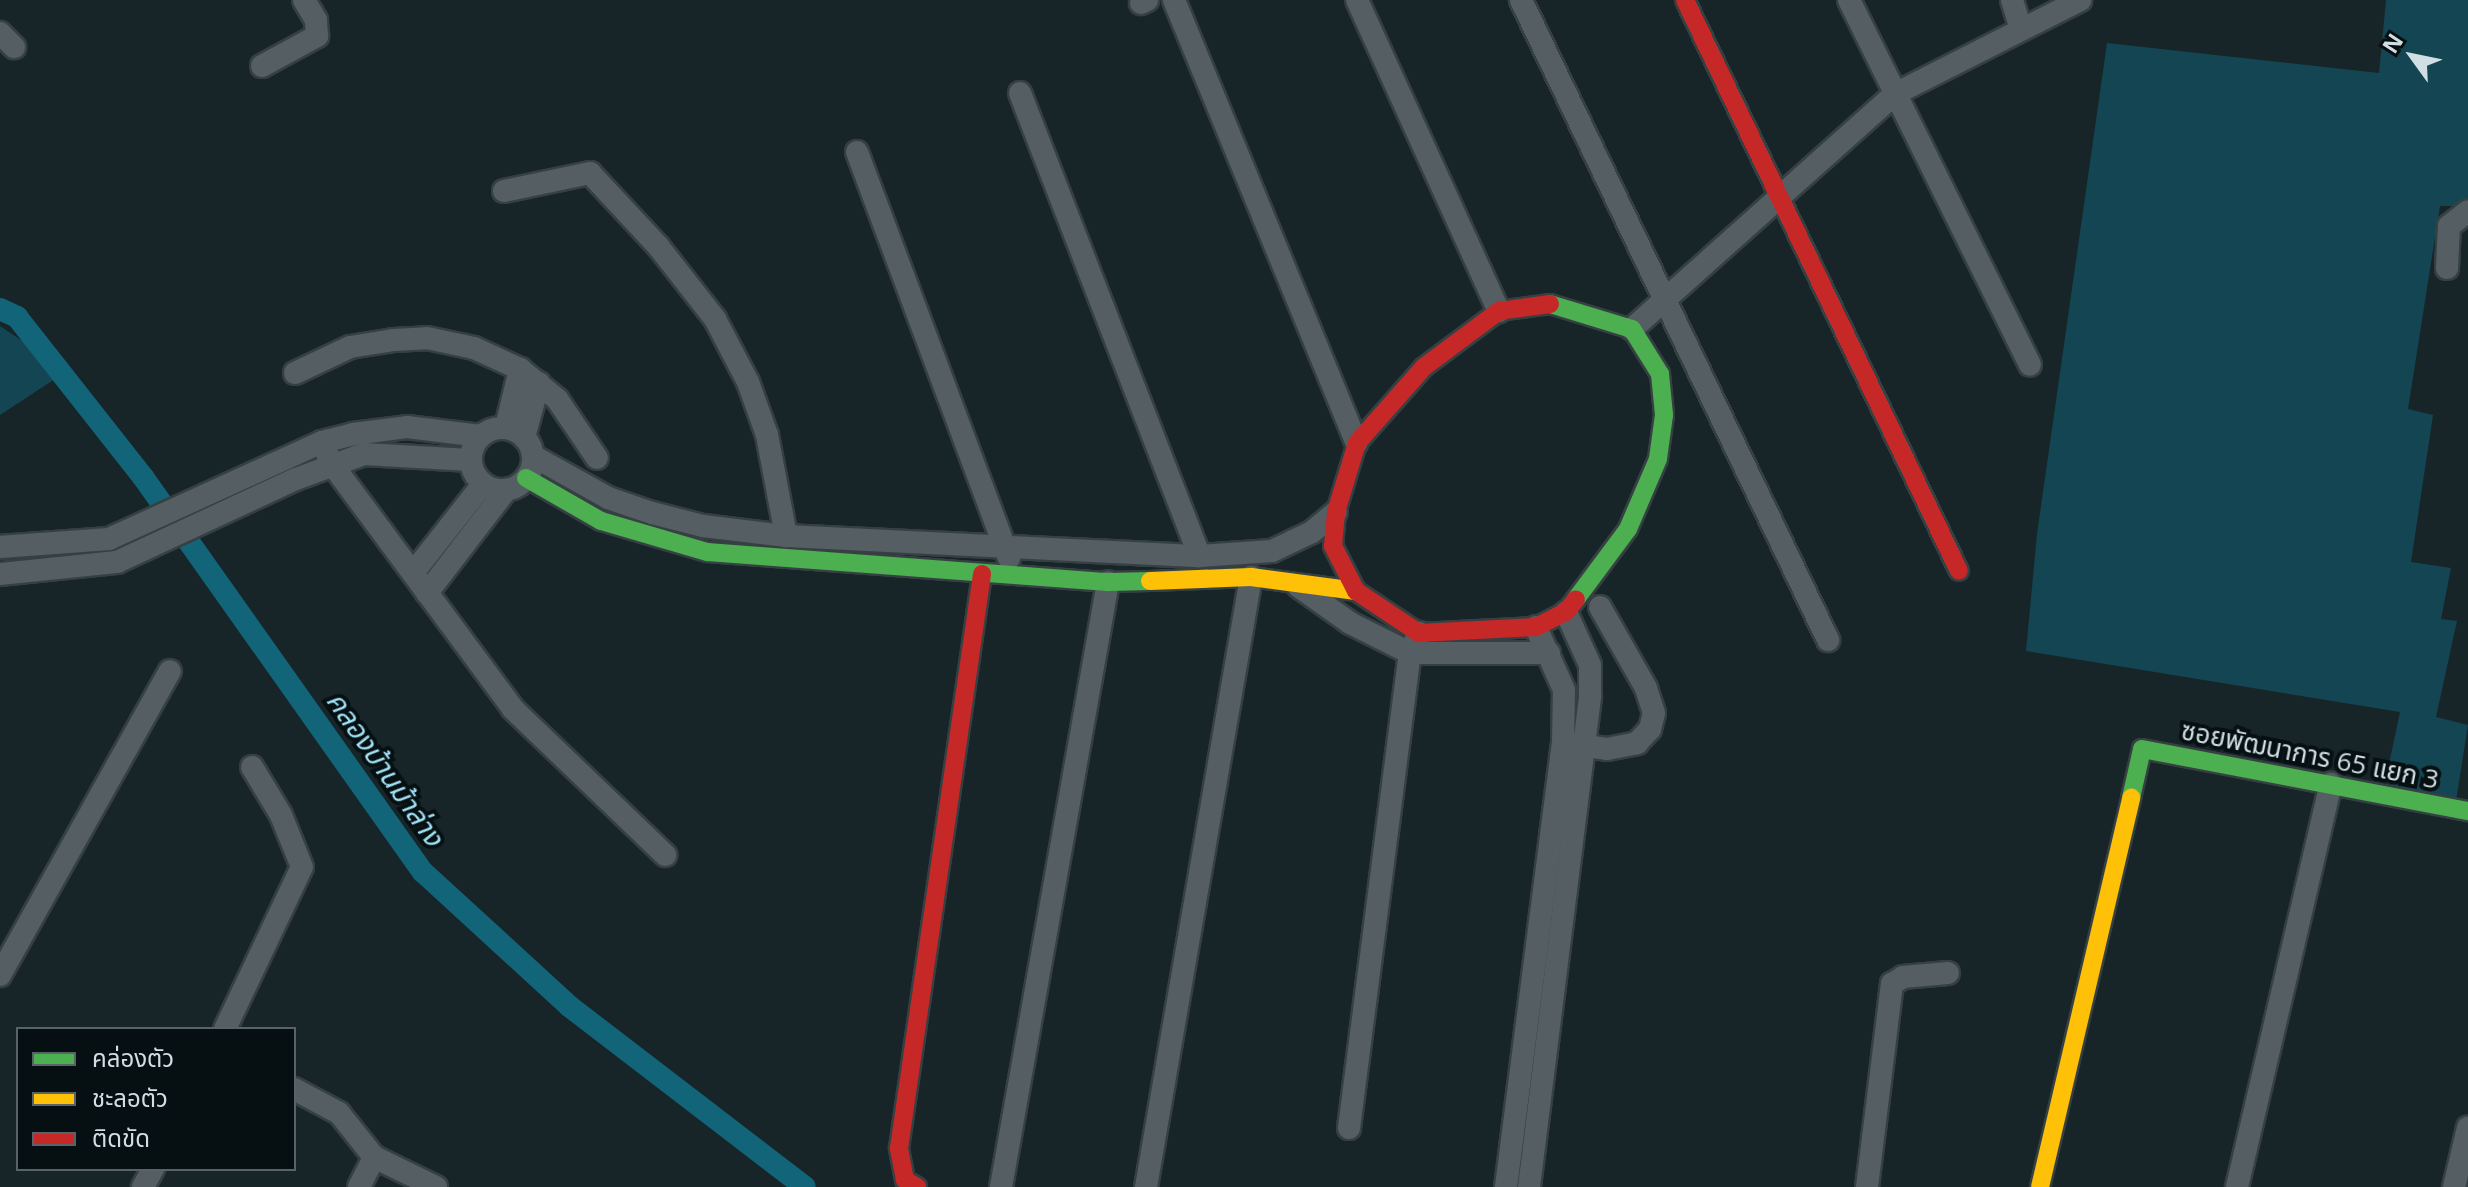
<!DOCTYPE html>
<meta charset="utf-8">
<style>
body{margin:0}
#map{position:relative;width:2468px;height:1187px;overflow:hidden;background:#172529;font-family:"Open Sans","Noto Sans Thai",sans-serif}
div>[style]{position:absolute}
.green>*{inset:0;background:#144553}
.canal>*{height:22px;margin:-11px;padding:0 11px;transform-origin:11px;border-radius:11px;background:#126479}
.roads{filter:drop-shadow(2px 0 #364043) drop-shadow(-2px 0 #364043) drop-shadow(0 2px #364043) drop-shadow(0 -2px #364043)}
.street>*{height:22px;margin:-11px;padding:0 11px;transform-origin:11px;border-radius:11px;background:#555f63}
.street>.ring{margin:-11px;padding:0;box-sizing:content-box;background:none;border:22px solid #555f63;border-radius:50%}
.fast>*{height:18px;margin:-9px;padding:0 9px;transform-origin:9px;border-radius:9px;background:#4caf50}
.slow>*{height:18px;margin:-9px;padding:0 9px;transform-origin:9px;border-radius:9px;background:#ffc107}
.jam>*{height:18px;margin:-9px;padding:0 9px;transform-origin:9px;border-radius:9px;background:#c62828}
span{translate:-50% -50%;white-space:nowrap;text-align:center;line-height:1.15;-webkit-text-stroke:8px #061013;paint-order:stroke}
.street-label{font-size:26px;color:#d1dfe4}
.water-label{font-size:28px;color:#a3e1f5;font-style:italic}
.legend{position:absolute;left:16px;top:1027px;width:280px;height:144px;box-sizing:border-box;background:#061013;border:2px solid #576367;margin:0;padding:10px 14px;list-style:none;font-size:24px;color:#d1dfe4}
.legend li{display:flex;align-items:center;gap:16px;height:40px}
.legend b{width:40px;border:2px solid #576367}
.north{position:absolute;left:2372px;top:16px;width:80px;height:80px;-webkit-text-stroke:6px #061013;paint-order:stroke;rotate:303deg;font-size:22px;font-weight:700;line-height:32px;text-align:center;color:#d1dfe4}
.north::after{content:'';display:block;margin:auto;width:28px;height:36px;background:#d1dfe4;clip-path:polygon(50% 0,100% 100%,50% 72%,0 100%)}
</style>
<div id="map">
<div class="green">
<div style="clip-path:polygon(2386px 0,2468px 0,2468px 206px,2440px 206px,2408px 409px,2433px 415px,2411px 562px,2451px 568px,2441px 619px,2457px 621px,2436px 717px,2468px 725px,2456px 801px,2385px 783px,2400px 712px,2026px 651px,2037px 534px,2107px 43px,2379px 73px)"></div>
<div style="clip-path:polygon(0 326px,24px 342px,55px 379px,0 415px)"></div>
</div>
<div class="canal">
<div style="left:0;top:309px;width:19px;rotate:25deg"></div>
<div style="left:17px;top:317px;width:204px;rotate:51.8deg"></div>
<div style="left:143px;top:477px;width:484px;rotate:54.7deg"></div>
<div style="left:423px;top:872px;width:198px;rotate:42.5deg"></div>
<div style="left:569px;top:1006px;width:297px;rotate:37.5deg"></div>
</div>
<div class="roads">
<div class="street">
<div style="left:1174px;top:0;width:479px;rotate:67.6deg"></div>
<div style="left:1357px;top:0;width:342px;rotate:65.5deg"></div>
<div style="left:1521px;top:0;width:710px;rotate:64.37deg"></div>
<div style="left:1849px;top:0;width:407px;rotate:63.6deg"></div>
<div style="left:2012px;top:0;width:31px;rotate:73deg"></div>
<div style="left:1141px;top:3px;width:7px;rotate:-27deg"></div>
<div style="left:0;top:33px;width:20px;rotate:45deg"></div>
<div style="left:262px;top:66px;width:63px;rotate:-28.6deg"></div>
<div style="left:317px;top:36px;width:16px;rotate:-94deg"></div>
<div style="left:316px;top:20px;width:23px;rotate:-121deg"></div>
<div style="left:1020px;top:93px;width:497px;rotate:68.8deg"></div>
<div style="left:857px;top:152px;width:434px;rotate:69.5deg"></div>
<div style="left:504px;top:191px;width:88px;rotate:-11.8deg"></div>
<div style="left:590px;top:173px;width:100px;rotate:47deg"></div>
<div style="left:658px;top:246px;width:93px;rotate:52deg"></div>
<div style="left:715px;top:319px;width:71px;rotate:62.4deg"></div>
<div style="left:748px;top:382px;width:56px;rotate:70.3deg"></div>
<div style="left:767px;top:435px;width:103px;rotate:79.3deg"></div>
<div style="left:2447px;top:268px;width:42px;rotate:-87.3deg"></div>
<div style="left:2449px;top:226px;width:24px;rotate:-38deg"></div>
<div style="left:1632px;top:329px;width:353px;rotate:-41.8deg"></div>
<div style="left:1895px;top:94px;width:208px;rotate:-26.9deg"></div>
<div style="left:295px;top:373px;width:61px;rotate:-25.3deg"></div>
<div style="left:350px;top:347px;width:45px;rotate:-9deg"></div>
<div style="left:394px;top:340px;width:33px;rotate:-3deg"></div>
<div style="left:427px;top:338px;width:48px;rotate:12deg"></div>
<div style="left:474px;top:348px;width:51px;rotate:24.5deg"></div>
<div style="left:520px;top:369px;width:48px;rotate:39deg"></div>
<div style="left:557px;top:399px;width:71px;rotate:55.9deg"></div>
<div style="left:506px;top:427px;width:60px;rotate:-76.4deg"></div>
<div class="ring" style="left:471px;top:428px;width:40px;height:40px"></div>
<div style="left:524px;top:437px;width:56px;rotate:-74.5deg"></div>
<div style="left:322px;top:442px;width:24px;rotate:66deg"></div>
<div style="left:332px;top:464px;width:305px;rotate:53.5deg"></div>
<div style="left:513px;top:709px;width:211px;rotate:43.8deg"></div>
<div style="left:533px;top:456px;width:86px;rotate:29.2deg"></div>
<div style="left:608px;top:498px;width:46px;rotate:18.8deg"></div>
<div style="left:652px;top:513px;width:53px;rotate:14.3deg"></div>
<div style="left:703px;top:526px;width:84px;rotate:6.9deg"></div>
<div style="left:786px;top:536px;width:414px;rotate:2.8deg"></div>
<div style="left:1200px;top:556px;width:72px;rotate:-4deg"></div>
<div style="left:1272px;top:551px;width:44px;rotate:-25.4deg"></div>
<div style="left:1312px;top:532px;width:31px;rotate:-40deg"></div>
<div style="left:0;top:547px;width:109px;rotate:-4.2deg"></div>
<div style="left:109px;top:539px;width:234px;rotate:-24.5deg"></div>
<div style="left:322px;top:442px;width:32px;rotate:-14deg"></div>
<div style="left:353px;top:434px;width:54px;rotate:-7.4deg"></div>
<div style="left:407px;top:427px;width:74px;rotate:7deg"></div>
<div style="left:413px;top:573px;width:113px;rotate:-51.8deg"></div>
<div style="left:0;top:574px;width:118px;rotate:-5.9deg"></div>
<div style="left:117px;top:562px;width:197px;rotate:-24.9deg"></div>
<div style="left:296px;top:479px;width:72px;rotate:-20.2deg"></div>
<div style="left:364px;top:454px;width:106px;rotate:3.2deg"></div>
<div style="left:1298px;top:586px;width:64px;rotate:35.4deg"></div>
<div style="left:1350px;top:623px;width:67px;rotate:26.6deg"></div>
<div style="left:1410px;top:653px;width:139px"></div>
<div style="left:427px;top:593px;width:130px;rotate:-52.5deg"></div>
<div style="left:1572px;top:744px;width:35px;rotate:8deg"></div>
<div style="left:1607px;top:749px;width:31px;rotate:-11deg"></div>
<div style="left:1637px;top:743px;width:19px;rotate:-47deg"></div>
<div style="left:1650px;top:729px;width:16px;rotate:-76deg"></div>
<div style="left:1654px;top:713px;width:26px;rotate:-108deg"></div>
<div style="left:1646px;top:688px;width:93px;rotate:-119.6deg"></div>
<div style="left:0;top:975px;width:348px;rotate:-60.8deg"></div>
<div style="left:225px;top:1029px;width:179px;rotate:-64.6deg"></div>
<div style="left:302px;top:867px;width:56px;rotate:-112deg"></div>
<div style="left:281px;top:815px;width:56px;rotate:-121.1deg"></div>
<div style="left:294px;top:1089px;width:51px;rotate:28.1deg"></div>
<div style="left:339px;top:1113px;width:56px;rotate:51.5deg"></div>
<div style="left:374px;top:1157px;width:69px;rotate:25.8deg"></div>
<div style="left:1349px;top:1128px;width:479px;rotate:-82.7deg"></div>
<div style="left:1410px;top:653px;width:22px;rotate:-66deg"></div>
<div style="left:143px;top:1187px;width:21px;rotate:-61deg"></div>
<div style="left:359px;top:1187px;width:34px;rotate:-63deg"></div>
<div style="left:1001px;top:1187px;width:614px;rotate:-79.97deg"></div>
<div style="left:1146px;top:1187px;width:619px;rotate:-80.23deg"></div>
<div style="left:1506px;top:1187px;width:446px;rotate:-82.7deg"></div>
<div style="left:1563px;top:745px;width:55px;rotate:-89deg"></div>
<div style="left:1564px;top:690px;width:69px;rotate:-114deg"></div>
<div style="left:1529px;top:1187px;width:495px;rotate:-82.9deg"></div>
<div style="left:1590px;top:696px;width:31px;rotate:-90deg"></div>
<div style="left:1590px;top:665px;width:58px;rotate:-114.4deg"></div>
<div style="left:1867px;top:1187px;width:205px;rotate:-83deg"></div>
<div style="left:1892px;top:984px;width:13px;rotate:-32deg"></div>
<div style="left:1903px;top:977px;width:45px;rotate:-5.1deg"></div>
<div style="left:2237px;top:1187px;width:414px;rotate:-76.9deg"></div>
<div style="left:2454px;top:1187px;width:61px;rotate:-76.7deg"></div>
</div>
<div class="fast">
<div style="left:1550px;top:304px;width:86px;rotate:17deg"></div>
<div style="left:1632px;top:329px;width:53px;rotate:58.1deg"></div>
<div style="left:1660px;top:374px;width:41px;rotate:84.4deg"></div>
<div style="left:1664px;top:415px;width:44px;rotate:97.8deg"></div>
<div style="left:1658px;top:459px;width:76px;rotate:113.2deg"></div>
<div style="left:1628px;top:529px;width:87px;rotate:126.6deg"></div>
<div style="left:526px;top:478px;width:86px;rotate:29.8deg"></div>
<div style="left:601px;top:521px;width:110px;rotate:16.3deg"></div>
<div style="left:707px;top:552px;width:402px;rotate:4.3deg"></div>
<div style="left:1108px;top:582px;width:42px;rotate:-1.4deg"></div>
<div style="left:2131px;top:798px;width:50px;rotate:-77.3deg"></div>
<div style="left:2142px;top:749px;width:332px;rotate:10.8deg"></div>
</div>
<div class="slow">
<div style="left:1150px;top:581px;width:101px;rotate:-2.3deg"></div>
<div style="left:1251px;top:577px;width:106px;rotate:7.6deg"></div>
<div style="left:2040px;top:1187px;width:400px;rotate:-76.8deg"></div>
</div>
<div class="jam">
<div style="left:1685px;top:0;width:633px;rotate:64.37deg"></div>
<div style="left:1550px;top:304px;width:51px;rotate:172.2deg"></div>
<div style="left:1499px;top:311px;width:94px;rotate:143.3deg"></div>
<div style="left:1424px;top:367px;width:101px;rotate:131.4deg"></div>
<div style="left:1357px;top:443px;width:72px;rotate:106.9deg"></div>
<div style="left:1336px;top:512px;width:34px;rotate:95deg"></div>
<div style="left:1333px;top:546px;width:51px;rotate:62.9deg"></div>
<div style="left:1356px;top:591px;width:76px;rotate:33.7deg"></div>
<div style="left:1419px;top:633px;width:117px;rotate:-2.9deg"></div>
<div style="left:1536px;top:627px;width:34px;rotate:-27deg"></div>
<div style="left:1566px;top:612px;width:16px;rotate:-52deg"></div>
<div style="left:917px;top:1187px;width:14px;rotate:-150deg"></div>
<div style="left:905px;top:1180px;width:33px;rotate:-101deg"></div>
<div style="left:899px;top:1148px;width:580px;rotate:-81.77deg"></div>
</div>
</div>
<div class="street-label">
<span style="left:2310px;top:755px;rotate:11deg">ซอยพัฒนาการ 65 แยก 3</span>
</div>
<div class="water-label">
<span style="left:386px;top:768px;rotate:55deg">คลองบ้านม้าล่าง</span>
</div>
<ul class="legend">
<li><b style="height:10px;background:#4caf50"></b>คล่องตัว</li>
<li><b style="height:10px;background:#ffc107"></b>ชะลอตัว</li>
<li><b style="height:10px;background:#c62828"></b>ติดขัด</li>
</ul>
<div class="north">N</div>
</div>
